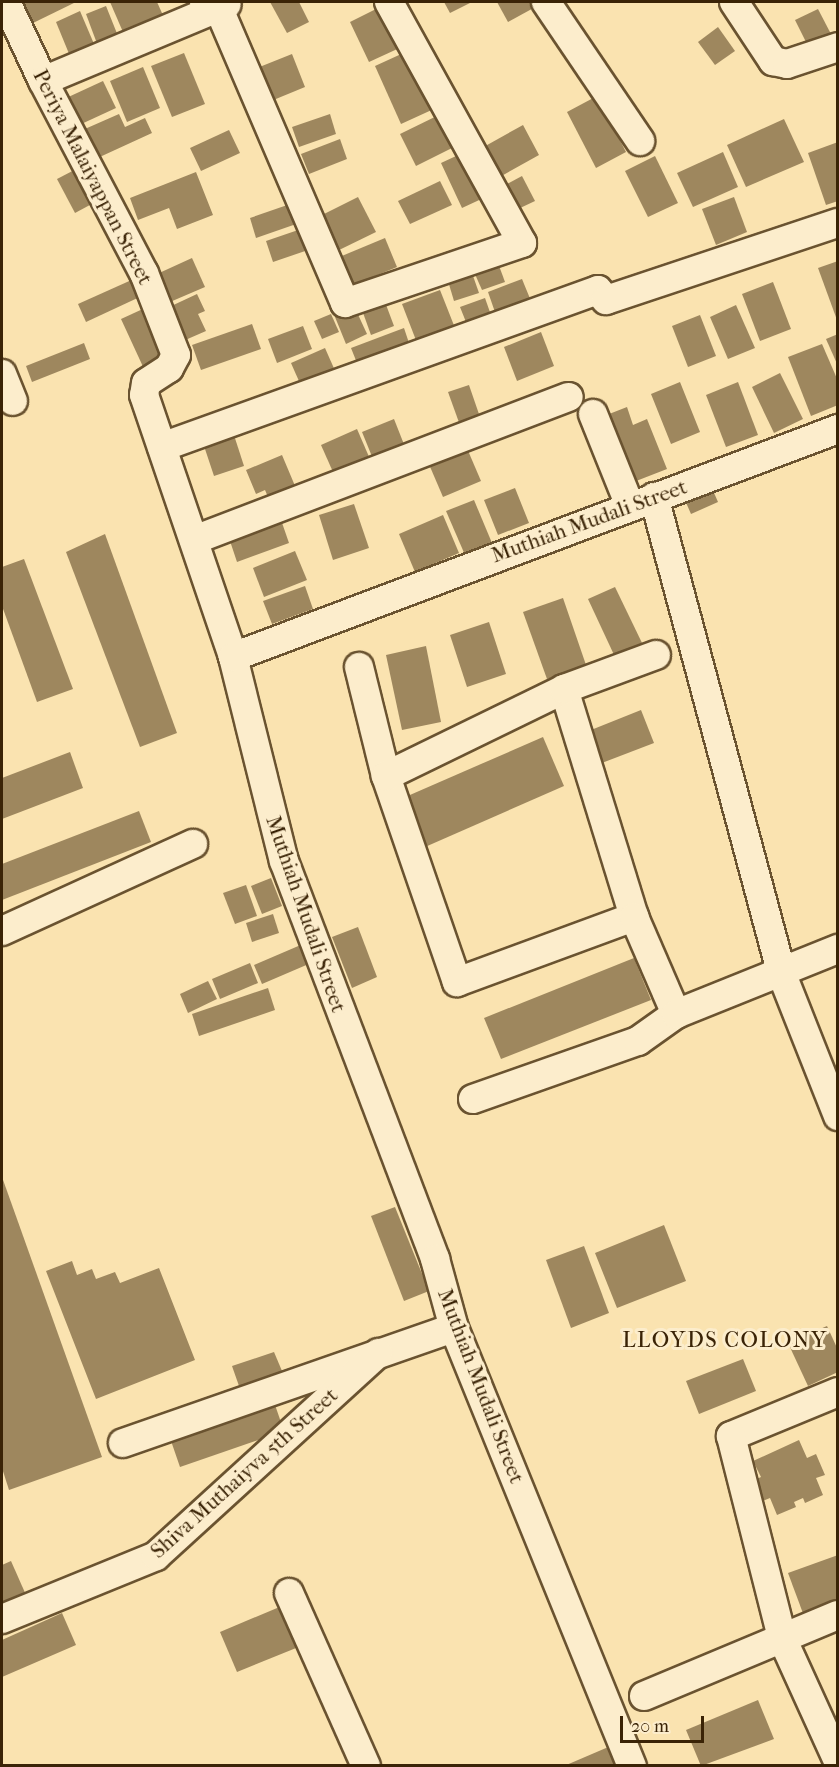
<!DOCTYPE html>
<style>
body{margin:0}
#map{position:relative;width:839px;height:1767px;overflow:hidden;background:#fae3b0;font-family:"IM FELL French Canon",serif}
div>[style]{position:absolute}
.building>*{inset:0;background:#9e875e}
.roads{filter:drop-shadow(2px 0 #6a5330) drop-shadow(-2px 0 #6a5330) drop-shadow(0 2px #6a5330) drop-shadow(0 -2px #6a5330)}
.minor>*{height:28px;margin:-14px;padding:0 14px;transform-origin:14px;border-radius:14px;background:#fcedcc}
span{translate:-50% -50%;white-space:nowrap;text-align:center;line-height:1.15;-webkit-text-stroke:6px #fcedcc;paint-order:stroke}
.street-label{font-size:21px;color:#3a2306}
.neighbourhood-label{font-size:22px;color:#3a2306;letter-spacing:1.5px}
.frame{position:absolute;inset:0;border:3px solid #3a2306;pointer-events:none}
.scale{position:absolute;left:620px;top:1716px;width:84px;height:27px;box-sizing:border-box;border:3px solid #3a2306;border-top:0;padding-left:8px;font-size:18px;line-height:21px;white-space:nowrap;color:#3a2306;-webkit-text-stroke:4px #fcedcc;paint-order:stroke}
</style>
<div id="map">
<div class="building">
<div style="clip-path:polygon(22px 2px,76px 2px,33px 23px)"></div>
<div style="clip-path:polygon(110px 2px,157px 2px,166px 22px,126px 39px)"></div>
<div style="clip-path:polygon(270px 2px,299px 2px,309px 22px,287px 33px)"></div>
<div style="clip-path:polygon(444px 2px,472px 2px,450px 13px)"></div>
<div style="clip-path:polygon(497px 2px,537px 2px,539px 5px,508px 22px)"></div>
<div style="clip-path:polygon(386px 4px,406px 45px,369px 62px,350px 22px)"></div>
<div style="clip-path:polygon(106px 6px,120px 41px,99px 49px,86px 14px)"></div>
<div style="clip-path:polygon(818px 9px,832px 36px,809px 48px,795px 20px)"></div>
<div style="clip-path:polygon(80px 11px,97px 51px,72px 61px,56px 22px)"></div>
<div style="clip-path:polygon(718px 27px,735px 51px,715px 65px,698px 42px)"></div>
<div style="clip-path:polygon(410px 50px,436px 108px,401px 124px,375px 66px)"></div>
<div style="clip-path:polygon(184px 53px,205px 104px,172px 117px,151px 66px)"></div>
<div style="clip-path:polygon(292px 54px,305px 87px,271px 101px,257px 68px)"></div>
<div style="clip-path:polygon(143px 67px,160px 108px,127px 122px,110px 81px)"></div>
<div style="clip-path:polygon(103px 81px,116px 108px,77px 126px,64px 99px)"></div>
<div style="clip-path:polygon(597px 96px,626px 152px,596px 168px,567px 112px)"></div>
<div style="clip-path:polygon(447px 111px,462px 143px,416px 166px,400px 134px)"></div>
<div style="clip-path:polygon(119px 114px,125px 127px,145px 118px,152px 133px,91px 161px,78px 132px)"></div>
<div style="clip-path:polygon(330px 114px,336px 134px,299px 147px,292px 127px)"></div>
<div style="clip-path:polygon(784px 119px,804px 162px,746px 187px,727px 145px)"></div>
<div style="clip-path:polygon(523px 125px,539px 155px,496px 179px,480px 149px)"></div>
<div style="clip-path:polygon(229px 130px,240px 153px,201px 171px,190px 148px)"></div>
<div style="clip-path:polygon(340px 139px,347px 159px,309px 174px,301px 154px)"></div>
<div style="clip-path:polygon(838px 142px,838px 201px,826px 205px,808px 153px)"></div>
<div style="clip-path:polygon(469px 150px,490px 195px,462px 208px,441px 163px)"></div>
<div style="clip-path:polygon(723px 152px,738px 187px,693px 207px,677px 173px)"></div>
<div style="clip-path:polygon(655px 156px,678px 203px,648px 217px,625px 171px)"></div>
<div style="clip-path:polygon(84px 165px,101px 199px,75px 213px,57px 179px)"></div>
<div style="clip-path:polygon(196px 172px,213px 215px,177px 229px,169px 208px,138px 220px,130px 198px)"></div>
<div style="clip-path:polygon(522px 176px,535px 201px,518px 209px,505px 185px)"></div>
<div style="clip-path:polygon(440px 181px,452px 205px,410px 224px,398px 201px)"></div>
<div style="clip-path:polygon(358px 197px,376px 232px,335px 252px,318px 217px)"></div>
<div style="clip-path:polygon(734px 197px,747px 232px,716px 245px,702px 209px)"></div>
<div style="clip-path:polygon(296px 202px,302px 222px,256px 238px,250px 218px)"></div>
<div style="clip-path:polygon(304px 228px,311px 249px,273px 262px,266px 241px)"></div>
<div style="clip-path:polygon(385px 238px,397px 267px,348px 287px,337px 258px)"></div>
<div style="clip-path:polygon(192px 258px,205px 287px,170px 302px,157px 274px)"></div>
<div style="clip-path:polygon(838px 261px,838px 320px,837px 320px,818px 268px)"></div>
<div style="clip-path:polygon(498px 263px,505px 282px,482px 290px,474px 272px)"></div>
<div style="clip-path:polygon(472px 273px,479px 293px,454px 301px,448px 281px)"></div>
<div style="clip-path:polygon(136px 278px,144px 295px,86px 322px,78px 304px)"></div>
<div style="clip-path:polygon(522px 279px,531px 301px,496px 315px,488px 292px)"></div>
<div style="clip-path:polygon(773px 282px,791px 329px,760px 341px,742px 294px)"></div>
<div style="clip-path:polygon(440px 290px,457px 333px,419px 348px,402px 304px)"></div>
<div style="clip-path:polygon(197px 294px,205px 311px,198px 314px,206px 331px,183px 341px,167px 308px)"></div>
<div style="clip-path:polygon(485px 298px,492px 318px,468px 327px,460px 307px)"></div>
<div style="clip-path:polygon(385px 302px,394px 326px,371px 335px,362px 310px)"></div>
<div style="clip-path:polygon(736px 305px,755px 348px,728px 359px,710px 317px)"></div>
<div style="clip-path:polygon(145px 308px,169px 360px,145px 371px,121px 319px)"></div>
<div style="clip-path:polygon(355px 308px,367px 334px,346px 344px,335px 317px)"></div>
<div style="clip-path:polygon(331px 314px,339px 332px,322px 339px,314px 321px)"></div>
<div style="clip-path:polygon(700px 315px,716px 356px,688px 367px,672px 326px)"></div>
<div style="clip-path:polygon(252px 324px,261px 349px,201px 370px,192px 345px)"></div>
<div style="clip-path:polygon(303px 326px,312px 349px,277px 363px,268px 339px)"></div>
<div style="clip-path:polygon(404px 328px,411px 349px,359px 368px,351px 348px)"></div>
<div style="clip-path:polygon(541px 332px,554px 366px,517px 381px,504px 347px)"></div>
<div style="clip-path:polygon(838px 334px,838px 366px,826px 339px)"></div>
<div style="clip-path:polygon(84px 343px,90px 359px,32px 382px,26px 366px)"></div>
<div style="clip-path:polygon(822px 344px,838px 381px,838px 405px,811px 416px,788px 357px)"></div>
<div style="clip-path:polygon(325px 348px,336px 373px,302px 388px,291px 363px)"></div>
<div style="clip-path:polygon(780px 373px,803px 419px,774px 433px,752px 387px)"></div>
<div style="clip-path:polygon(680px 382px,700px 432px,671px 444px,651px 394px)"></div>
<div style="clip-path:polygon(738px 382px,758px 435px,726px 447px,706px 395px)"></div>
<div style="clip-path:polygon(469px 385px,481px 420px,461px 428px,448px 392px)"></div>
<div style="clip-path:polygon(627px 407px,633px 425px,647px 419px,667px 469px,631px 483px,604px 416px)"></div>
<div style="clip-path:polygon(394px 419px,407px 452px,375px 464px,362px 432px)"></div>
<div style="clip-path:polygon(232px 429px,244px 466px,214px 476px,202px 440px)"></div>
<div style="clip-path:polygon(357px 429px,373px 466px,337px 481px,321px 445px)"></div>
<div style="clip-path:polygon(466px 446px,481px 481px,443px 497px,428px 462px)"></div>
<div style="clip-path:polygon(282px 455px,298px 493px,271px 504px,265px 490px,256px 494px,246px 470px)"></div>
<div style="clip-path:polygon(711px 486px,718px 502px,691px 514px,684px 498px)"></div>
<div style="clip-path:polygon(515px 488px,529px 523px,498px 535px,484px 500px)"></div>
<div style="clip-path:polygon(474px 500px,492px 543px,465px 555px,446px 511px)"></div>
<div style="clip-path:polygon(354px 504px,369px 548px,333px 560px,319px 515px)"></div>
<div style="clip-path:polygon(443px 515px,459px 553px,415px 572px,399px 534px)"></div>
<div style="clip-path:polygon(280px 517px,289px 543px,237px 562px,228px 535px)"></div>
<div style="clip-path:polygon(105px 534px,177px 733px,140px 747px,66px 552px)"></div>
<div style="clip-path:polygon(295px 551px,307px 580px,264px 597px,253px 568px)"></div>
<div style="clip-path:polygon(24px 559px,73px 689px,37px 702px,2px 606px,2px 567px)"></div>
<div style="clip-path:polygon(305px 586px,313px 609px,272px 624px,263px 601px)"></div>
<div style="clip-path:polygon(615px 587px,643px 645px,615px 657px,588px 599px)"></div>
<div style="clip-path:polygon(563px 598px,586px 665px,547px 679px,523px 612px)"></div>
<div style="clip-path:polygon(489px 622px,506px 674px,467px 687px,450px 635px)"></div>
<div style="clip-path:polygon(426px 646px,441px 722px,402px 730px,386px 655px)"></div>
<div style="clip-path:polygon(641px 710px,654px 743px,594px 766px,581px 734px)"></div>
<div style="clip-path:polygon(543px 737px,564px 786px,425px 847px,403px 798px)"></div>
<div style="clip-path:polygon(70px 752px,83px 788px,2px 819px,2px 778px)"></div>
<div style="clip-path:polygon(139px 811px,151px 842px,2px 900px,2px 864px)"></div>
<div style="clip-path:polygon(271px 878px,282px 906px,262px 914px,251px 886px)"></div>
<div style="clip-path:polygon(246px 885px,257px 916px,235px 924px,223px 893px)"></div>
<div style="clip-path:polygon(273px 914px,279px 933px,252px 942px,246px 923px)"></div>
<div style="clip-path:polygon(358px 927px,377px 977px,352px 988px,332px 937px)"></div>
<div style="clip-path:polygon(303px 944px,311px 963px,262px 984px,254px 965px)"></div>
<div style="clip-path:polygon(634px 958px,651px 1000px,501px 1059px,484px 1018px)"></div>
<div style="clip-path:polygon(250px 963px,258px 983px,220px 999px,212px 979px)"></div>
<div style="clip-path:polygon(208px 981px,217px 999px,188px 1013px,180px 994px)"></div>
<div style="clip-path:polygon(268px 988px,275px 1010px,199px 1036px,192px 1014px)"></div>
<div style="clip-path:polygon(2px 1177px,102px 1457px,9px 1490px,2px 1468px)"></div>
<div style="clip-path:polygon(395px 1207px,429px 1291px,404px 1301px,371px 1216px)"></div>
<div style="clip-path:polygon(664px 1225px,686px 1281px,617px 1308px,595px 1253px)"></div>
<div style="clip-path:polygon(584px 1246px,609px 1313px,571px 1328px,546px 1260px)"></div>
<div style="clip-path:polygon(72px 1261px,77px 1275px,92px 1269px,96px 1279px,115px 1272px,120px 1283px,159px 1268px,195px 1360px,96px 1399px,46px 1271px)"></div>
<div style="clip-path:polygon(827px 1326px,838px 1350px,838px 1372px,808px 1386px,788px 1343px)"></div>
<div style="clip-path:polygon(274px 1352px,282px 1371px,239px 1386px,232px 1366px)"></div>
<div style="clip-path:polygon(743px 1359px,756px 1391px,699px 1414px,686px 1381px)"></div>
<div style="clip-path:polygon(274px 1402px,284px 1431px,180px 1467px,170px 1438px)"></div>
<div style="clip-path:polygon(799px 1440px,807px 1458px,816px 1454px,825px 1475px,816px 1478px,823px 1495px,805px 1503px,803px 1498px,794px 1502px,796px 1507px,777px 1515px,770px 1498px,758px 1503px,750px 1482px,761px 1477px,753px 1461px)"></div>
<div style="clip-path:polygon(838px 1555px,838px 1603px,804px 1616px,788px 1573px)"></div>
<div style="clip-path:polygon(11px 1561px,26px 1595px,2px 1606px,2px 1565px)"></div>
<div style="clip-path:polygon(289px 1603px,306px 1644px,237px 1672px,220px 1632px)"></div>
<div style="clip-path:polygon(62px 1613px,76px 1645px,2px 1677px,2px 1640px)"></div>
<div style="clip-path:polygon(758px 1700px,774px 1739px,701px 1766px,686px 1730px)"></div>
<div style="clip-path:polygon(613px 1745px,621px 1766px,564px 1766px)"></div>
</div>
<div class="roads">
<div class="minor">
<div style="left:6px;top:2px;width:87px;rotate:64.9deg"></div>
<div style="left:43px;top:81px;width:217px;rotate:62.3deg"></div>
<div style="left:144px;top:273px;width:88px;rotate:68.7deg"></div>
<div style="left:176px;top:355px;width:15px;rotate:118deg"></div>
<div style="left:169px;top:368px;width:27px;rotate:147deg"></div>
<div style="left:146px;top:383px;width:12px;rotate:99deg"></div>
<div style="left:144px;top:395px;width:277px;rotate:71.2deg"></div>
<div style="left:233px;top:657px;width:210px;rotate:76deg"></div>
<div style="left:284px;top:861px;width:426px;rotate:69.2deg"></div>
<div style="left:435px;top:1259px;width:72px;rotate:74.6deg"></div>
<div style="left:454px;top:1328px;width:473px;rotate:67.9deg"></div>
<div style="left:204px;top:2px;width:17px;rotate:25deg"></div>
<div style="left:219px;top:9px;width:320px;rotate:66.8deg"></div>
<div style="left:345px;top:303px;width:187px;rotate:-18.7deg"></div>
<div style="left:522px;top:243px;width:275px;rotate:-118.9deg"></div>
<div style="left:546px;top:2px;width:168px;rotate:55.9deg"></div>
<div style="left:734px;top:2px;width:71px;rotate:56.5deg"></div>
<div style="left:773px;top:61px;width:14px;rotate:12deg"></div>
<div style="left:787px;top:64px;width:54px;rotate:-18.4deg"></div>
<div style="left:43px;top:81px;width:199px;rotate:-22.7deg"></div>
<div style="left:2px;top:374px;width:29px;rotate:68deg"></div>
<div style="left:593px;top:414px;width:99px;rotate:68.1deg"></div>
<div style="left:162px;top:447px;width:463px;rotate:-19.8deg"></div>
<div style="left:598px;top:290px;width:13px;rotate:51deg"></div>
<div style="left:606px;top:300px;width:244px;rotate:-18.4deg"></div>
<div style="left:654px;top:497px;width:492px;rotate:75deg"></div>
<div style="left:781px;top:972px;width:155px;rotate:68.4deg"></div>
<div style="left:194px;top:540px;width:401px;rotate:-20.9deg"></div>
<div style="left:233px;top:657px;width:647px;rotate:-20.65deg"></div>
<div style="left:359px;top:667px;width:112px;rotate:76.1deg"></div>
<div style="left:386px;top:776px;width:218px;rotate:71deg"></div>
<div style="left:457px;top:982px;width:189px;rotate:-20.2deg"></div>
<div style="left:564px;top:689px;width:239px;rotate:72.9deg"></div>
<div style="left:634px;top:917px;width:106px;rotate:66.6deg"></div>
<div style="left:386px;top:776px;width:198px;rotate:-26deg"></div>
<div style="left:564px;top:689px;width:98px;rotate:-20.3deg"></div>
<div style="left:2px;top:931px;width:210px;rotate:-24.5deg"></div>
<div style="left:473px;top:1099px;width:175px;rotate:-19.4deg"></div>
<div style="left:638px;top:1041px;width:47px;rotate:-35.4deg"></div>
<div style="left:676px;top:1014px;width:175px;rotate:-21.9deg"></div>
<div style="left:838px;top:1392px;width:116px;rotate:157.6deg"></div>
<div style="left:731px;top:1436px;width:208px;rotate:75.8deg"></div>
<div style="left:782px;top:1638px;width:135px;rotate:65.5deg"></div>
<div style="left:123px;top:1443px;width:350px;rotate:-19.2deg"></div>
<div style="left:289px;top:1593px;width:189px;rotate:66deg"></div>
<div style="left:2px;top:1619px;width:166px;rotate:-22.2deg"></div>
<div style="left:156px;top:1556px;width:301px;rotate:-42.4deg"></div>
<div style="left:644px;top:1696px;width:210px;rotate:-22.7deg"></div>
</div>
</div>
<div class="street-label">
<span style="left:93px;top:177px;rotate:63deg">Periya Malaiyappan Street</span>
<span style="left:589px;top:521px;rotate:-20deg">Muthiah Mudali Street</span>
<span style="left:306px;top:914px;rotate:71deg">Muthiah Mudali Street</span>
<span style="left:481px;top:1386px;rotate:69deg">Muthiah Mudali Street</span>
<span style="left:244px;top:1473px;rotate:-42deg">Shiva Muthaiyva 5th Street</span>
</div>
<div class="neighbourhood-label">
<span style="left:725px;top:1341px">LLOYDS COLONY</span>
</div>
<div class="frame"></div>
<div class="scale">20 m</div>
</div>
